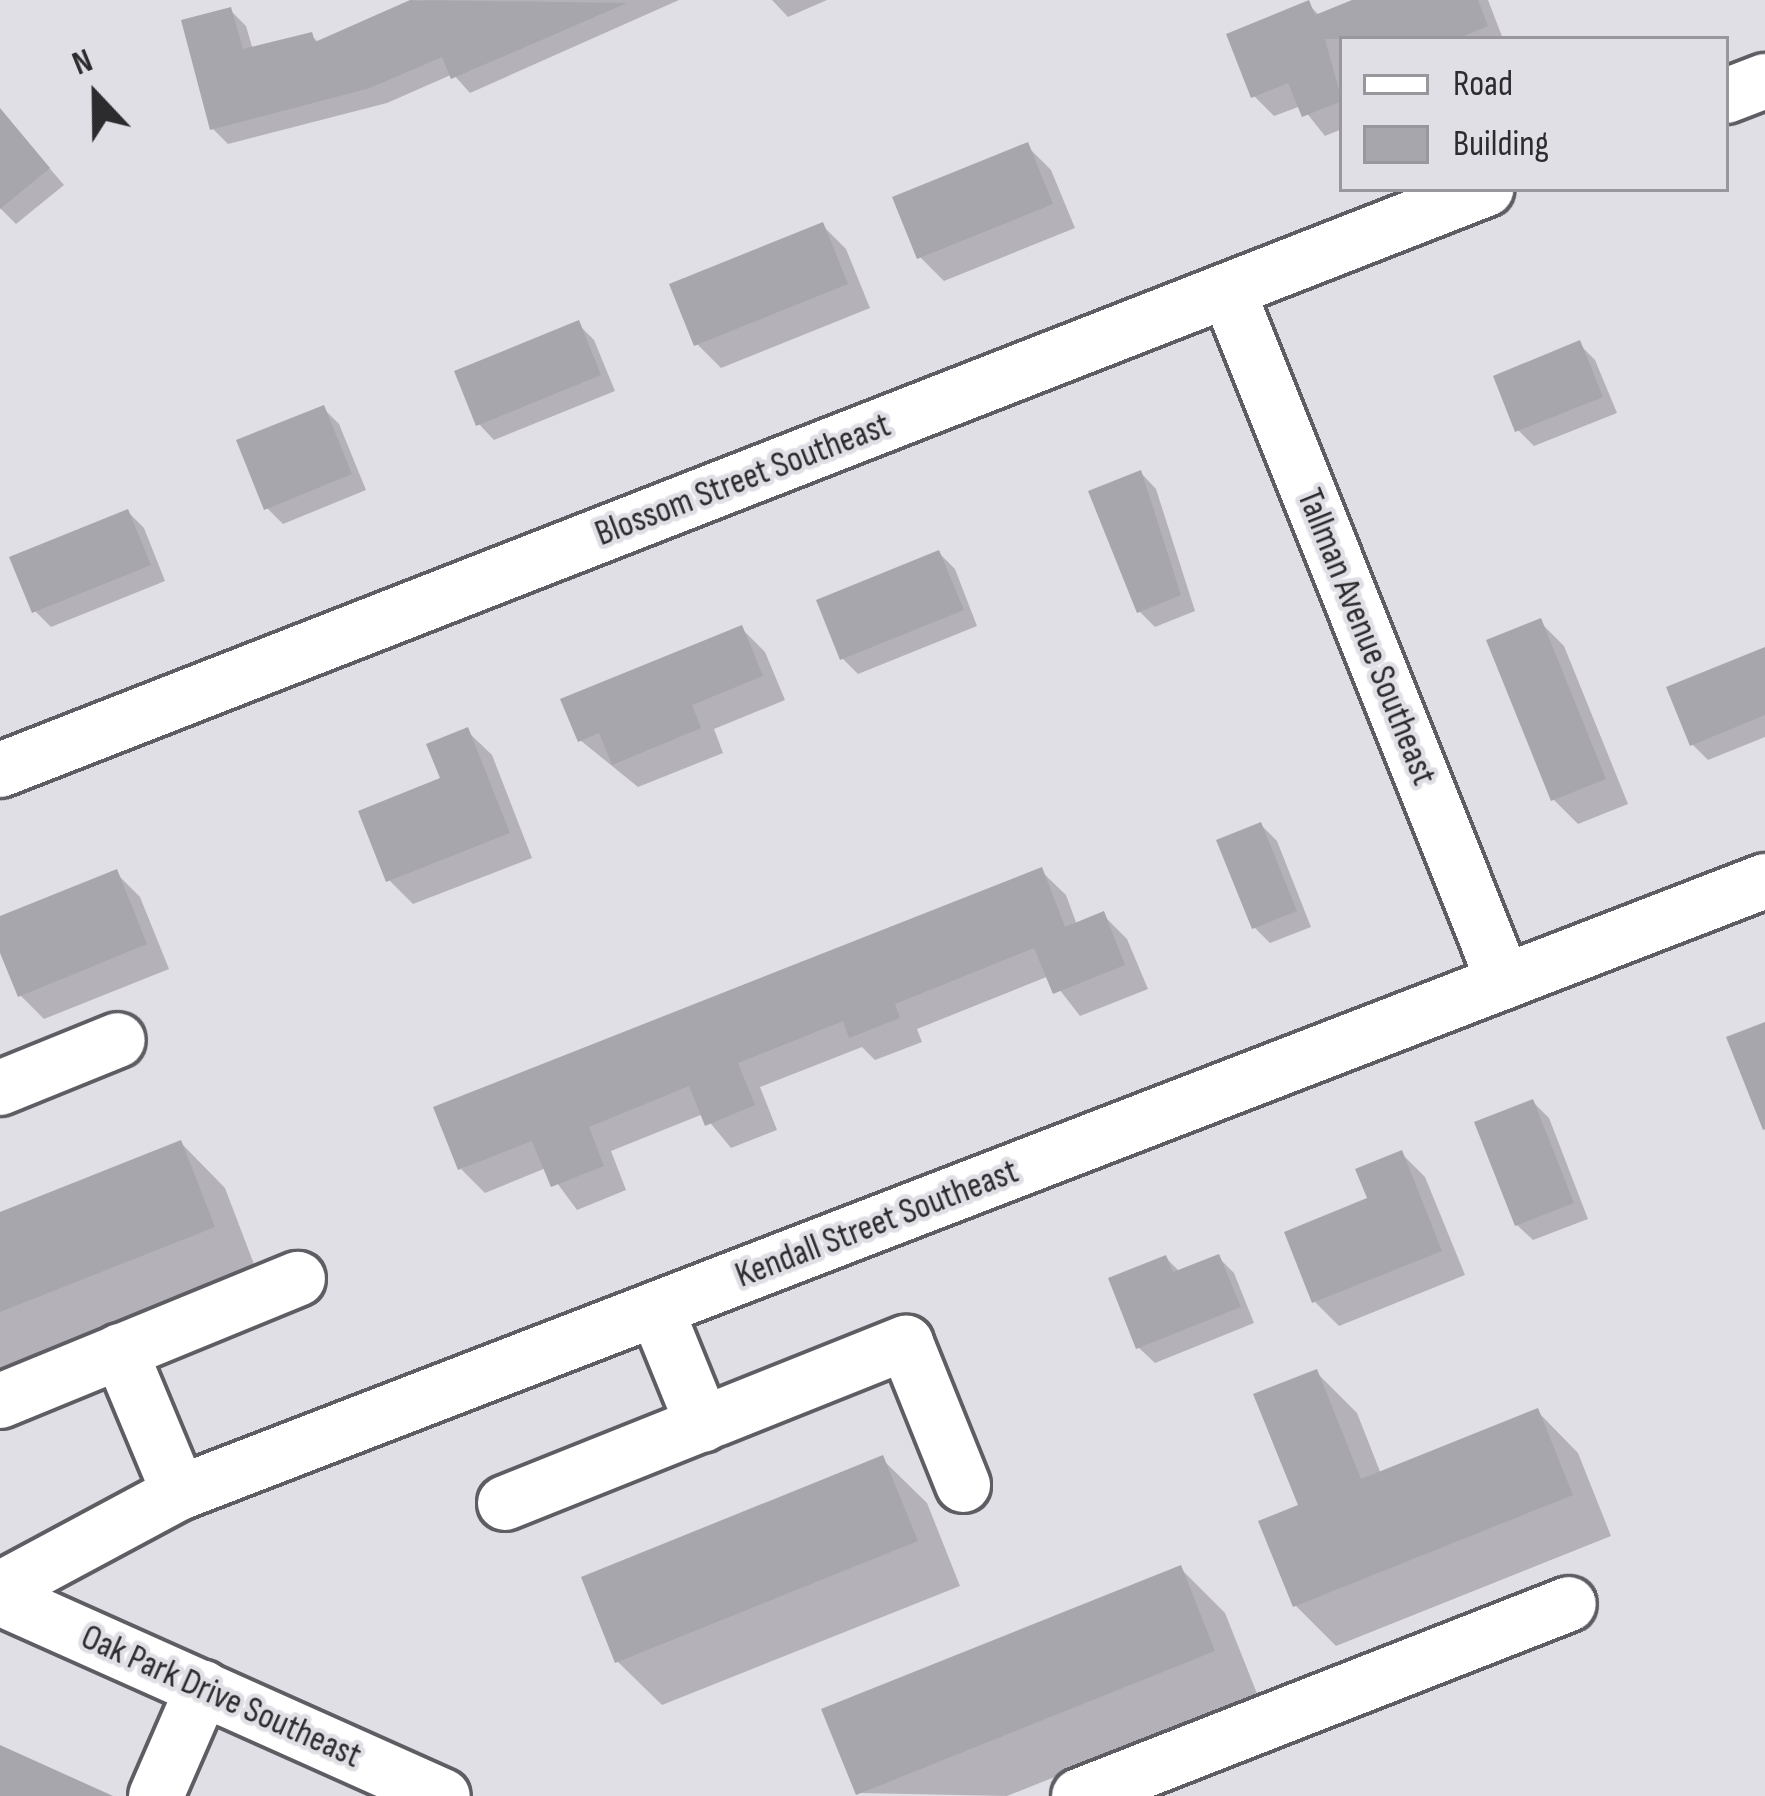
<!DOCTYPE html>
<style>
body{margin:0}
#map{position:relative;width:1765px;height:1796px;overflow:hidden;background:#e1dfe6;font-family:"Sofia Sans Condensed",sans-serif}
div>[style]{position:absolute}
.shadow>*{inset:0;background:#0003}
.building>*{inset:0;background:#a7a6ad}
.roads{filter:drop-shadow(3px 0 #5e5d63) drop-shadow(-3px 0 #5e5d63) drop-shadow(0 3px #5e5d63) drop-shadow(0 -3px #5e5d63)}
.minor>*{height:54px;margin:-27px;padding:0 27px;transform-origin:27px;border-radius:27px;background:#fff}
span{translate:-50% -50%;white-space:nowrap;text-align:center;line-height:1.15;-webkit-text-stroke:9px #e1dfe6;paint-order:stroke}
.street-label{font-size:36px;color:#2c2c2e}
.legend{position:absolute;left:1339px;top:36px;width:390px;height:156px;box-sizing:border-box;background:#e1dfe6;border:3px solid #99979c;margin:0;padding:15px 21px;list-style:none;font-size:36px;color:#2c2c2e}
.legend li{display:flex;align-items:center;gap:24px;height:60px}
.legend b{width:60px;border:3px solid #99979c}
.north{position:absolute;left:36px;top:36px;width:120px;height:120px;-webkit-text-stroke:9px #e1dfe6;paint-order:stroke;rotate:338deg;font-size:33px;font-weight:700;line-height:48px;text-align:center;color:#2c2c2e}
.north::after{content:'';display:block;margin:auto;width:42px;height:54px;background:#2c2c2e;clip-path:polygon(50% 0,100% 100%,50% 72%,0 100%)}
</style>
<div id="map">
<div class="shadow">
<div style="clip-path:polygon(426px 0,679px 0,470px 93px,453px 74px,387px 103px,228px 144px,212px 128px,230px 10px,246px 26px,253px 50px,311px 35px,319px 43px)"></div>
<div style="clip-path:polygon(772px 0,827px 0,788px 17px)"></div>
<div style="clip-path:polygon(1360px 0,1488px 0,1503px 39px,1342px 39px,1342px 129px,1325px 136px,1301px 106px,1274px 116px,1254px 96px,1308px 4px,1320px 16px)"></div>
<div style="clip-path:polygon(0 111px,64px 185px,16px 224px,0 208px)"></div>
<div style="clip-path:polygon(1027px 146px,1051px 170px,1075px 228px,944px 281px,920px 257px)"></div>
<div style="clip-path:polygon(822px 225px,846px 249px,870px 308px,721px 368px,697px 344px)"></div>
<div style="clip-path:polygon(578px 324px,594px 340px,615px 391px,494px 440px,479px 424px)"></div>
<div style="clip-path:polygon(1579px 344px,1595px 360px,1617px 413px,1534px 446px,1518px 430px)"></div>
<div style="clip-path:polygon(323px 408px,339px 424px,366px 490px,283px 524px,267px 508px)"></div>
<div style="clip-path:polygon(1141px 473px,1156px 489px,1195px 611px,1155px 627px,1139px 611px)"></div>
<div style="clip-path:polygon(128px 512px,144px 528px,165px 581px,51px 627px,35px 611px)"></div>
<div style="clip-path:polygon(939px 553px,955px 569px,977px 626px,858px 674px,842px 658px)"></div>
<div style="clip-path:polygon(1540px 622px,1564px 646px,1628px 804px,1578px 824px,1554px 800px)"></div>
<div style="clip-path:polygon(741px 628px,765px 652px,785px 700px,714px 729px,723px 753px,638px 787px,580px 740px)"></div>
<div style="clip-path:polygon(1765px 650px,1765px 737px,1708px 760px,1692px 744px)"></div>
<div style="clip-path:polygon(467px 731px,492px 755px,532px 858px,413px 904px,389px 880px)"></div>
<div style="clip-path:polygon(1261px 825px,1277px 841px,1311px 927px,1270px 943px,1254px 927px)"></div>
<div style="clip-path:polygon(1041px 871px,1066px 895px,1077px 925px,1103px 915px,1127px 939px,1148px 989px,1080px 1016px,1049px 976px,917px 1029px,922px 1042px,875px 1060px,862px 1047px,760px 1087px,777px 1130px,731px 1148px,703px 1114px,611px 1151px,626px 1190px,577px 1210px,546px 1168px,485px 1193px,461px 1169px)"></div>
<div style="clip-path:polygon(116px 873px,140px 897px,169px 969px,44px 1019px,20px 995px,0 945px,0 920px)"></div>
<div style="clip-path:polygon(1533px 1102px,1549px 1118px,1588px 1219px,1533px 1240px,1517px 1225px)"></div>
<div style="clip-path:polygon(181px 1143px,225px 1188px,257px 1272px,0 1373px,0 1215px)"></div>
<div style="clip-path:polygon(1401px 1153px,1425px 1177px,1465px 1275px,1339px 1326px,1315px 1302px)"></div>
<div style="clip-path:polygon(1218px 1257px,1234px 1273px,1254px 1323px,1155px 1363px,1139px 1348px,1166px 1258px,1180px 1272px)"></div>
<div style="clip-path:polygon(1316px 1372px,1357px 1413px,1381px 1474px,1538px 1412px,1578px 1453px,1611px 1536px,1336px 1646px,1295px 1605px)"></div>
<div style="clip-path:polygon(882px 1459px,927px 1503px,960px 1586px,662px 1705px,617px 1661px)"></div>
<div style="clip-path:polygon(1181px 1569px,1225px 1613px,1258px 1696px,1007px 1796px,859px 1793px)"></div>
</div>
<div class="building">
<div style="clip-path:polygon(410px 0,627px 3px,451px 79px,442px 57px,370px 88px,210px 130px,181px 20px,231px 7px,243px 49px,312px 32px,315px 42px)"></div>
<div style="clip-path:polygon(1309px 0,1315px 15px,1352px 0,1478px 0,1488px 26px,1457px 39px,1325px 39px,1342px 101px,1302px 117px,1288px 83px,1251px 98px,1226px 34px)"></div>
<div style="clip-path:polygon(0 108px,50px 168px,0 209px)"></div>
<div style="clip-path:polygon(1028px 142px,1053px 204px,917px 259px,892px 197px)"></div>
<div style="clip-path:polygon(823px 222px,848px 284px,694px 346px,669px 284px)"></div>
<div style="clip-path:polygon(579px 320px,601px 375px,476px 426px,454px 371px)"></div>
<div style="clip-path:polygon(1580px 340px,1603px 397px,1515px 432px,1493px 376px)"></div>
<div style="clip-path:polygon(324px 405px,352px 474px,264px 510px,236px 440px)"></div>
<div style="clip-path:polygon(1141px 470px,1181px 595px,1137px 613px,1088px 491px)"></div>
<div style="clip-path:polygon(128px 509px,151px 565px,32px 613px,9px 557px)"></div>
<div style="clip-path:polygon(939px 550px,964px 610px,840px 660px,816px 600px)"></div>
<div style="clip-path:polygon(1541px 618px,1606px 779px,1551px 801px,1486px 640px)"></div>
<div style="clip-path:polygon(742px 625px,763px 676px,692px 705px,701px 728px,612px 765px,599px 733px,578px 742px,560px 699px)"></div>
<div style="clip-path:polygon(1765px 647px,1765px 715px,1690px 746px,1666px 687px)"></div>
<div style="clip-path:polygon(468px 727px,510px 833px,386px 882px,358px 811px,440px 778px,426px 744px)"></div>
<div style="clip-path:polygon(1261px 822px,1297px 911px,1252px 929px,1216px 840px)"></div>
<div style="clip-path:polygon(1042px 867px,1065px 927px,1104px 911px,1125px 965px,1053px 994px,1034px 948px,895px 1004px,900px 1018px,849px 1038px,843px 1021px,738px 1063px,755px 1105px,705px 1126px,689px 1086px,589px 1127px,604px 1166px,551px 1187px,532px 1141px,458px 1170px,433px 1107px)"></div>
<div style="clip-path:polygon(117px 869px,147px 944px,18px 997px,0 953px,0 916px)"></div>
<div style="clip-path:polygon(1765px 1022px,1765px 1129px,1763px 1130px,1726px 1037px)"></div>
<div style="clip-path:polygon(1533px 1099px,1574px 1203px,1515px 1226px,1474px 1122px)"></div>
<div style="clip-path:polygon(181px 1140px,215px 1227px,0 1312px,0 1212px)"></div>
<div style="clip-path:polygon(1402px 1150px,1442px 1251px,1312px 1303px,1284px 1232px,1367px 1198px,1355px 1169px)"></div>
<div style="clip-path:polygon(1219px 1254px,1241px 1307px,1136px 1349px,1108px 1278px,1166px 1255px,1173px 1272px)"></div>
<div style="clip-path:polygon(1317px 1369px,1361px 1479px,1538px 1408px,1573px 1495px,1293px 1607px,1258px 1521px,1298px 1505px,1253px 1394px)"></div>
<div style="clip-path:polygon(883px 1455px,918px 1541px,615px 1663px,581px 1577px)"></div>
<div style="clip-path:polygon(1181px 1565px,1215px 1651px,856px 1795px,821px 1709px)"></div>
<div style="clip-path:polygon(0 1745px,113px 1796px,0 1796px)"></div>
</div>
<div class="roads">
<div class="minor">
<div style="left:1726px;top:96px;width:42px;rotate:-21deg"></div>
<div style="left:1228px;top:291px;width:744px;rotate:68.23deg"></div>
<div style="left:0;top:770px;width:1596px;rotate:-21.35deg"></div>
<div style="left:0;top:1088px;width:127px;rotate:-22.1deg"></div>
<div style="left:656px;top:1309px;width:125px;rotate:67.9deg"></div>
<div style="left:120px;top:1351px;width:154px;rotate:67.4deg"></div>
<div style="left:0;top:1401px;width:322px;rotate:-22.3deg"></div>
<div style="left:505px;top:1503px;width:432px;rotate:-21.8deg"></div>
<div style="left:906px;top:1343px;width:153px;rotate:68.1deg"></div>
<div style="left:0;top:1589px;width:203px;rotate:-28.2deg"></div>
<div style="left:179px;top:1493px;width:1700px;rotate:-21.1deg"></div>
<div style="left:0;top:1598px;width:485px;rotate:24.1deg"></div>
<div style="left:156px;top:1796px;width:118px;rotate:-66.5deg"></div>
<div style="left:1079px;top:1796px;width:526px;rotate:-21.4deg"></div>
</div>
</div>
<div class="street-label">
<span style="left:743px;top:480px;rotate:-21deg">Blossom Street Southeast</span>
<span style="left:1366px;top:637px;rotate:68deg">Tallman Avenue Southeast</span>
<span style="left:877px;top:1224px;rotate:-21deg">Kendall Street Southeast</span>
<span style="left:221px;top:1697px;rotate:24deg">Oak Park Drive Southeast</span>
</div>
<ul class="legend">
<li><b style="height:15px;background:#fff"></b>Road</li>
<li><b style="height:33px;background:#a7a6ad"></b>Building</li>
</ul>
<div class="north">N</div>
</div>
